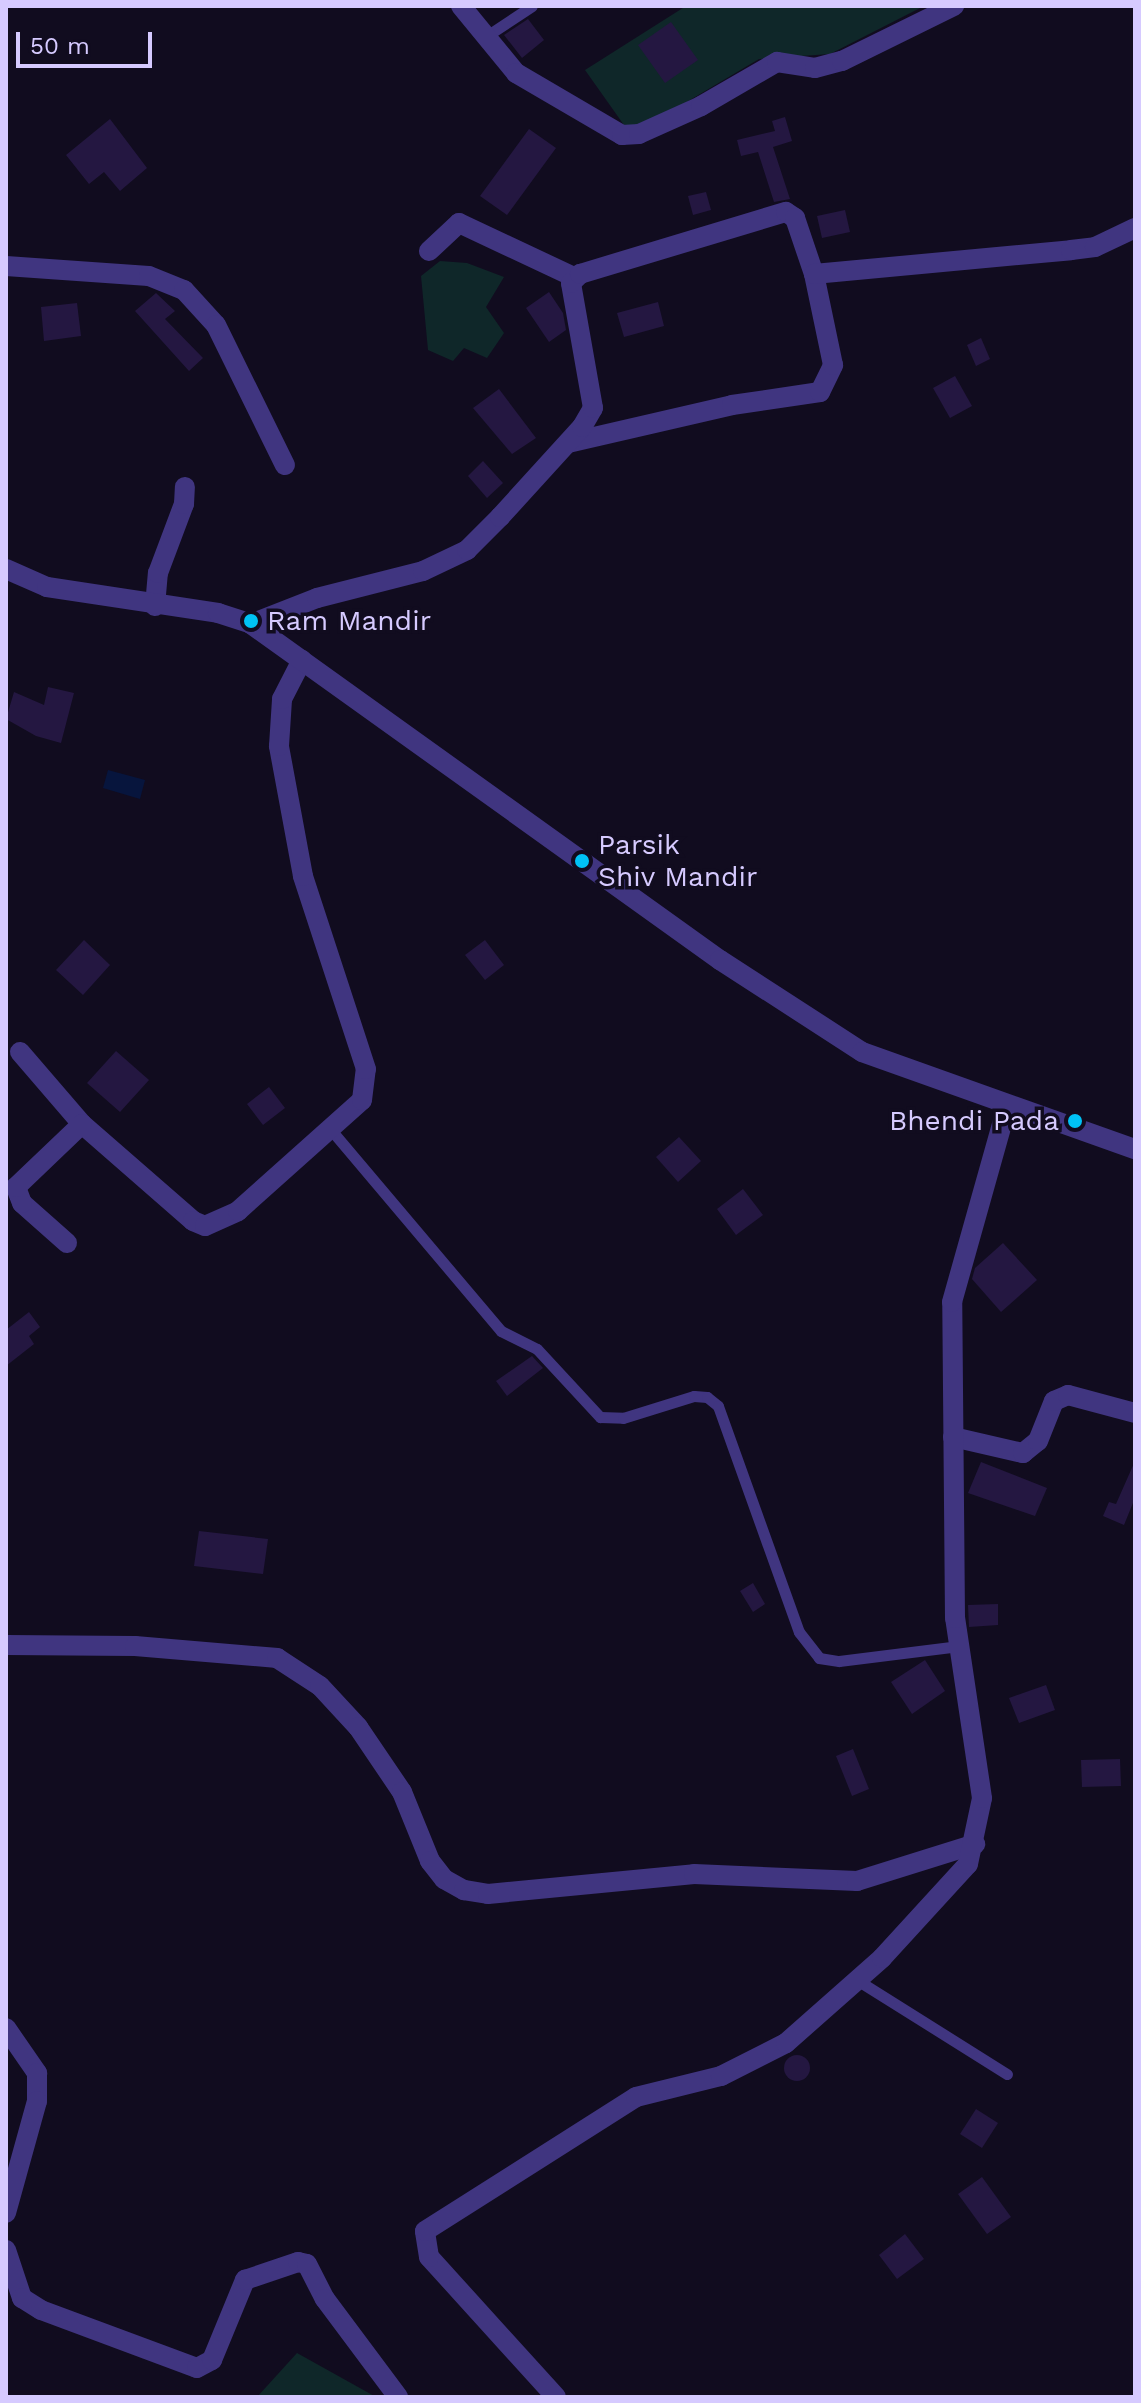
<!DOCTYPE html>
<style>
body{margin:0}
#map{position:relative;width:1141px;height:2403px;overflow:hidden;background:#110c1f;font-family:"Work Sans",sans-serif}
div>[style]{position:absolute}
.green>*{inset:0;background:#0f2729}
.water>*{inset:0;background:#07153d}
.building>*{inset:0;background:#241741}
.round{border-radius:50%}
.service>*{height:11px;margin:-5.5px;padding:0 5.5px;transform-origin:5.5px;border-radius:5.5px;background:#403580}
.minor>*{height:20px;margin:-10px;padding:0 10px;transform-origin:10px;border-radius:10px;background:#403580}
.tertiary>*{height:20px;margin:-10px;padding:0 10px;transform-origin:10px;border-radius:10px;background:#403580}
.dots>*{width:22px;height:22px;translate:-50% -50%;box-sizing:border-box;border:4px solid #110c1f;border-radius:50%}
span{translate:-50% -50%;white-space:nowrap;text-align:center;line-height:1.15;-webkit-text-stroke:7px #110c1f;paint-order:stroke}
.poi-label{font-size:28px;color:#d6caff}
.left{translate:0 -50%;text-align:left}
.right{translate:-100% -50%;text-align:right}
.frame{position:absolute;inset:0;border:8px solid #d6caff;pointer-events:none}
.scale{position:absolute;left:16px;top:32px;width:136px;height:36px;box-sizing:border-box;border:4px solid #d6caff;border-top:0;padding-left:10px;font-size:24px;line-height:28px;white-space:nowrap;color:#d6caff;-webkit-text-stroke:6px #110c1f;paint-order:stroke}
</style>
<div id="map">
<div class="green">
<div style="clip-path:polygon(686px 6px,924px 6px,830px 54px,759px 59px,631px 135px,585px 70px)"></div>
<div style="clip-path:polygon(440px 261px,467px 263px,504px 277px,486px 307px,504px 333px,487px 358px,464px 348px,453px 361px,428px 350px,421px 276px)"></div>
<div style="clip-path:polygon(297px 2353px,376px 2397px,257px 2397px)"></div>
</div>
<div class="water">
<div style="clip-path:polygon(108px 770px,145px 780px,140px 799px,103px 788px)"></div>
</div>
<div class="building">
<div style="clip-path:polygon(528px 19px,544px 40px,522px 58px,504px 35px)"></div>
<div style="clip-path:polygon(671px 22px,698px 60px,665px 83px,638px 45px)"></div>
<div style="clip-path:polygon(785px 117px,792px 141px,773px 147px,790px 199px,774px 202px,758px 152px,741px 156px,737px 140px,775px 131px,772px 121px)"></div>
<div style="clip-path:polygon(110px 119px,147px 168px,120px 191px,104px 172px,89px 184px,66px 155px)"></div>
<div style="clip-path:polygon(529px 129px,556px 148px,507px 215px,480px 196px)"></div>
<div style="clip-path:polygon(706px 192px,711px 210px,693px 215px,688px 196px)"></div>
<div style="clip-path:polygon(845px 210px,850px 232px,822px 238px,817px 216px)"></div>
<div style="clip-path:polygon(549px 292px,563px 313px,566px 330px,549px 342px,526px 308px)"></div>
<div style="clip-path:polygon(156px 293px,175px 311px,165px 319px,203px 358px,189px 371px,135px 311px)"></div>
<div style="clip-path:polygon(658px 302px,664px 326px,624px 337px,617px 313px)"></div>
<div style="clip-path:polygon(77px 303px,81px 336px,44px 341px,41px 307px)"></div>
<div style="clip-path:polygon(981px 338px,990px 359px,976px 366px,967px 345px)"></div>
<div style="clip-path:polygon(955px 376px,972px 406px,950px 418px,933px 388px)"></div>
<div style="clip-path:polygon(499px 389px,536px 438px,512px 454px,473px 408px)"></div>
<div style="clip-path:polygon(483px 461px,503px 483px,487px 498px,468px 476px)"></div>
<div style="clip-path:polygon(48px 687px,74px 693px,61px 743px,36px 736px,6px 719px,14px 692px,44px 705px)"></div>
<div style="clip-path:polygon(84px 940px,110px 965px,83px 995px,56px 970px)"></div>
<div style="clip-path:polygon(485px 940px,504px 965px,485px 980px,465px 955px)"></div>
<div style="clip-path:polygon(116px 1051px,149px 1080px,120px 1112px,87px 1083px)"></div>
<div style="clip-path:polygon(269px 1087px,285px 1108px,263px 1125px,247px 1104px)"></div>
<div style="clip-path:polygon(679px 1137px,701px 1161px,678px 1182px,656px 1157px)"></div>
<div style="clip-path:polygon(743px 1189px,763px 1215px,736px 1235px,717px 1209px)"></div>
<div style="clip-path:polygon(1003px 1243px,1037px 1280px,1001px 1312px,972px 1279px,975px 1268px)"></div>
<div style="clip-path:polygon(29px 1312px,40px 1327px,29px 1336px,34px 1344px,6px 1366px,6px 1330px)"></div>
<div style="clip-path:polygon(532px 1356px,543px 1368px,507px 1396px,496px 1381px)"></div>
<div style="clip-path:polygon(1135px 1461px,1135px 1498px,1124px 1525px,1103px 1516px,1109px 1502px,1116px 1504px)"></div>
<div style="clip-path:polygon(981px 1462px,1047px 1488px,1035px 1516px,968px 1493px)"></div>
<div style="clip-path:polygon(199px 1531px,268px 1539px,263px 1574px,194px 1566px)"></div>
<div style="clip-path:polygon(753px 1583px,765px 1604px,753px 1612px,740px 1591px)"></div>
<div style="clip-path:polygon(998px 1604px,998px 1625px,969px 1627px,968px 1605px)"></div>
<div style="clip-path:polygon(925px 1660px,945px 1691px,912px 1714px,891px 1682px)"></div>
<div style="clip-path:polygon(1046px 1685px,1055px 1710px,1019px 1723px,1009px 1698px)"></div>
<div style="clip-path:polygon(853px 1749px,869px 1789px,852px 1796px,836px 1756px)"></div>
<div style="clip-path:polygon(1120px 1759px,1121px 1786px,1082px 1787px,1081px 1760px)"></div>
<div class="round" style="left:784px;top:2055px;width:26px;height:26px"></div>
<div style="clip-path:polygon(976px 2109px,998px 2123px,982px 2148px,960px 2134px)"></div>
<div style="clip-path:polygon(982px 2177px,1011px 2217px,987px 2234px,958px 2194px)"></div>
<div style="clip-path:polygon(905px 2234px,924px 2259px,897px 2279px,879px 2255px)"></div>
</div>
<div class="service">
<div style="left:485px;top:37px;width:56px;rotate:-33.4deg"></div>
<div style="left:332px;top:1131px;width:262px;rotate:49.8deg"></div>
<div style="left:501px;top:1331px;width:40px;rotate:26.6deg"></div>
<div style="left:537px;top:1349px;width:93px;rotate:47.2deg"></div>
<div style="left:600px;top:1417px;width:23px;rotate:2deg"></div>
<div style="left:623px;top:1418px;width:74px;rotate:-17.2deg"></div>
<div style="left:694px;top:1396px;width:13px;rotate:4deg"></div>
<div style="left:707px;top:1397px;width:14px;rotate:39deg"></div>
<div style="left:718px;top:1406px;width:240px;rotate:70.3deg"></div>
<div style="left:799px;top:1632px;width:33px;rotate:52deg"></div>
<div style="left:819px;top:1658px;width:20px;rotate:9deg"></div>
<div style="left:839px;top:1661px;width:121px;rotate:-7.1deg"></div>
<div style="left:857px;top:1980px;width:177px;rotate:32.1deg"></div>
</div>
<div class="minor">
<div style="left:461px;top:6px;width:87px;rotate:50.6deg"></div>
<div style="left:516px;top:73px;width:123px;rotate:30.3deg"></div>
<div style="left:622px;top:135px;width:17px;rotate:-3deg"></div>
<div style="left:639px;top:134px;width:68px;rotate:-24.3deg"></div>
<div style="left:701px;top:106px;width:88px;rotate:-30.1deg"></div>
<div style="left:777px;top:62px;width:38px;rotate:9deg"></div>
<div style="left:815px;top:68px;width:28px;rotate:-15deg"></div>
<div style="left:842px;top:61px;width:125px;rotate:-26.2deg"></div>
<div style="left:429px;top:251px;width:41px;rotate:-43deg"></div>
<div style="left:459px;top:223px;width:127px;rotate:25.2deg"></div>
<div style="left:6px;top:266px;width:143px;rotate:4deg"></div>
<div style="left:149px;top:276px;width:38px;rotate:22deg"></div>
<div style="left:184px;top:290px;width:47px;rotate:47.6deg"></div>
<div style="left:216px;top:325px;width:156px;rotate:63.8deg"></div>
<div style="left:568px;top:443px;width:168px;rotate:-13deg"></div>
<div style="left:732px;top:405px;width:89px;rotate:-8.4deg"></div>
<div style="left:820px;top:392px;width:30px;rotate:-64deg"></div>
<div style="left:833px;top:365px;width:93px;rotate:-101.8deg"></div>
<div style="left:155px;top:606px;width:33px;rotate:-85deg"></div>
<div style="left:158px;top:573px;width:74px;rotate:-69.4deg"></div>
<div style="left:184px;top:504px;width:17px;rotate:-87deg"></div>
<div style="left:251px;top:624px;width:71px;rotate:-21.5deg"></div>
<div style="left:317px;top:598px;width:109px;rotate:-14.3deg"></div>
<div style="left:423px;top:571px;width:49px;rotate:-25.5deg"></div>
<div style="left:467px;top:550px;width:47px;rotate:-45deg"></div>
<div style="left:500px;top:517px;width:122px;rotate:-47.7deg"></div>
<div style="left:582px;top:427px;width:22px;rotate:-60deg"></div>
<div style="left:593px;top:408px;width:127px;rotate:-100deg"></div>
<div style="left:571px;top:283px;width:13px;rotate:-45deg"></div>
<div style="left:580px;top:274px;width:215px;rotate:-16.8deg"></div>
<div style="left:786px;top:212px;width:11px;rotate:34deg"></div>
<div style="left:795px;top:218px;width:59px;rotate:71.3deg"></div>
<div style="left:814px;top:274px;width:258px;rotate:-5.3deg"></div>
<div style="left:1071px;top:250px;width:24px;rotate:-7deg"></div>
<div style="left:1095px;top:247px;width:44px;rotate:-25.4deg"></div>
<div style="left:20px;top:1052px;width:95px;rotate:49.3deg"></div>
<div style="left:82px;top:1124px;width:147px;rotate:41.1deg"></div>
<div style="left:193px;top:1221px;width:13px;rotate:23deg"></div>
<div style="left:205px;top:1226px;width:36px;rotate:-24deg"></div>
<div style="left:238px;top:1211px;width:166px;rotate:-41.8deg"></div>
<div style="left:362px;top:1100px;width:31px;rotate:-83deg"></div>
<div style="left:366px;top:1069px;width:203px;rotate:-108.1deg"></div>
<div style="left:303px;top:876px;width:132px;rotate:-100.5deg"></div>
<div style="left:279px;top:746px;width:47px;rotate:-86.3deg"></div>
<div style="left:282px;top:699px;width:44px;rotate:-62.9deg"></div>
<div style="left:67px;top:1243px;width:60px;rotate:-138.4deg"></div>
<div style="left:22px;top:1203px;width:17px;rotate:-111deg"></div>
<div style="left:16px;top:1187px;width:91px;rotate:-43.7deg"></div>
<div style="left:953px;top:1437px;width:72px;rotate:12.9deg"></div>
<div style="left:1023px;top:1453px;width:19px;rotate:-39deg"></div>
<div style="left:1038px;top:1441px;width:43px;rotate:-68.2deg"></div>
<div style="left:1054px;top:1401px;width:15px;rotate:-23deg"></div>
<div style="left:1068px;top:1395px;width:69px;rotate:15deg"></div>
<div style="left:6px;top:1645px;width:129px;rotate:0.4deg"></div>
<div style="left:135px;top:1646px;width:143px;rotate:4.8deg"></div>
<div style="left:277px;top:1658px;width:51px;rotate:33.1deg"></div>
<div style="left:320px;top:1686px;width:56px;rotate:47.2deg"></div>
<div style="left:358px;top:1727px;width:78px;rotate:55.9deg"></div>
<div style="left:402px;top:1792px;width:74px;rotate:67.9deg"></div>
<div style="left:430px;top:1861px;width:23px;rotate:52deg"></div>
<div style="left:444px;top:1879px;width:23px;rotate:29deg"></div>
<div style="left:464px;top:1890px;width:24px;rotate:9deg"></div>
<div style="left:488px;top:1894px;width:207px;rotate:-5.5deg"></div>
<div style="left:694px;top:1874px;width:163px;rotate:2.5deg"></div>
<div style="left:857px;top:1881px;width:124px;rotate:-17.4deg"></div>
<div style="left:6px;top:2028px;width:55px;rotate:55.4deg"></div>
<div style="left:37px;top:2073px;width:28px;rotate:90deg"></div>
<div style="left:37px;top:2101px;width:116px;rotate:105.5deg"></div>
<div style="left:6px;top:2250px;width:51px;rotate:71.6deg"></div>
<div style="left:22px;top:2298px;width:22px;rotate:32deg"></div>
<div style="left:41px;top:2310px;width:166px;rotate:20.4deg"></div>
<div style="left:197px;top:2368px;width:17px;rotate:-28deg"></div>
<div style="left:212px;top:2360px;width:87px;rotate:-67.6deg"></div>
<div style="left:245px;top:2280px;width:56px;rotate:-18.8deg"></div>
<div style="left:298px;top:2262px;width:9px;rotate:13deg"></div>
<div style="left:307px;top:2264px;width:39px;rotate:63deg"></div>
<div style="left:325px;top:2299px;width:122px;rotate:53.3deg"></div>
<div style="left:556px;top:2397px;width:189px;rotate:-132.2deg"></div>
<div style="left:429px;top:2257px;width:26px;rotate:-99deg"></div>
<div style="left:425px;top:2231px;width:250px;rotate:-32.4deg"></div>
<div style="left:636px;top:2097px;width:88px;rotate:-13.9deg"></div>
<div style="left:721px;top:2076px;width:73px;rotate:-26.9deg"></div>
<div style="left:786px;top:2043px;width:128px;rotate:-41.5deg"></div>
<div style="left:882px;top:1958px;width:127px;rotate:-47.5deg"></div>
<div style="left:968px;top:1864px;width:67px;rotate:-78deg"></div>
<div style="left:982px;top:1798px;width:182px;rotate:-98.5deg"></div>
<div style="left:955px;top:1618px;width:316px;rotate:-90.5deg"></div>
<div style="left:952px;top:1302px;width:204px;rotate:-74.3deg"></div>
</div>
<div class="tertiary">
<div style="left:6px;top:569px;width:45px;rotate:23.7deg"></div>
<div style="left:47px;top:587px;width:173px;rotate:8.6deg"></div>
<div style="left:218px;top:613px;width:35px;rotate:18deg"></div>
<div style="left:251px;top:624px;width:577px;rotate:35.62deg"></div>
<div style="left:720px;top:960px;width:169px;rotate:32.9deg"></div>
<div style="left:862px;top:1052px;width:290px;rotate:19.6deg"></div>
</div>
<div class="dots">
<div style="left:251px;top:621px;background:#00c2f5"></div>
<div style="left:582px;top:861px;background:#00c2f5"></div>
<div style="left:1075px;top:1121px;background:#00c2f5"></div>
</div>
<div class="poi-label">
<span class="left" style="left:267px;top:621px">Ram Mandir</span>
<span class="left" style="left:598px;top:861px">Parsik<br>Shiv Mandir</span>
<span class="right" style="left:1059px;top:1121px">Bhendi Pada</span>
</div>
<div class="frame"></div>
<div class="scale">50 m</div>
</div>
